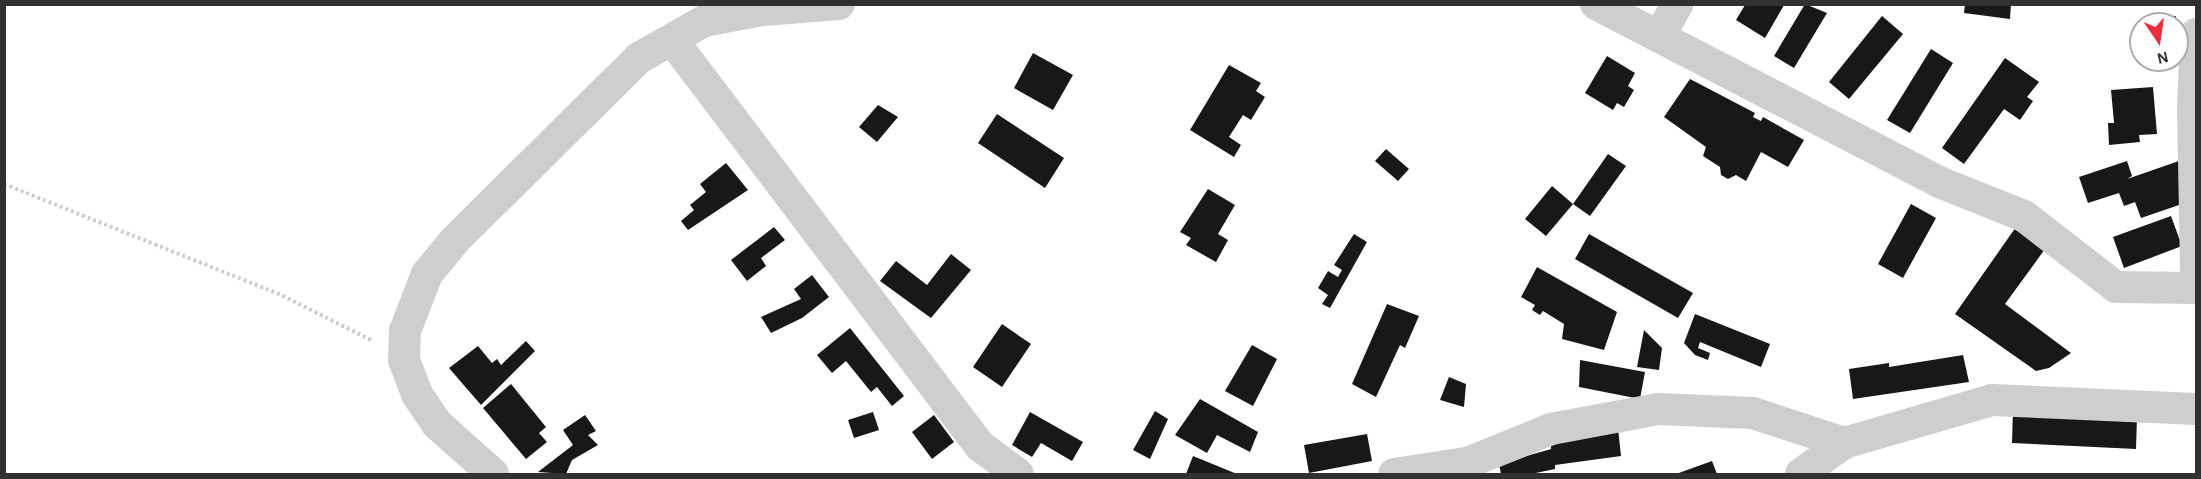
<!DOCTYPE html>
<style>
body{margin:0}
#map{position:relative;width:2201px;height:479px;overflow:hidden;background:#fff;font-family:"Alegreya Sans",sans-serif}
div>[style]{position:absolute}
.building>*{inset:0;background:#181818}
.path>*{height:4px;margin-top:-2px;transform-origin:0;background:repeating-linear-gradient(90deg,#cecece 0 3px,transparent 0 6px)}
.minor>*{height:32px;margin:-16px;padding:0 16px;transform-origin:16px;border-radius:16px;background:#cecece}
span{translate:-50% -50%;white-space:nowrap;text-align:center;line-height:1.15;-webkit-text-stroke:6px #fff;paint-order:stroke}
.frame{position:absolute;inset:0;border:6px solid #313131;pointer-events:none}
.north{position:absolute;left:2129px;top:12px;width:60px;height:60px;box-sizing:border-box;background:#fff;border:2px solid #adadad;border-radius:50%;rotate:167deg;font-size:16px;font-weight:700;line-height:24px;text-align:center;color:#313131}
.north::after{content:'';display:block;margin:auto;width:21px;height:27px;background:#f02b3c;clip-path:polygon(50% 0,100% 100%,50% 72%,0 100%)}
</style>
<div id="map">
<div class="building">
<div style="clip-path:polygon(1805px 4px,1827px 13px,1794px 68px,1774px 56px)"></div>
<div style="clip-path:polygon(1965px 4px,2011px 4px,2010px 19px,1964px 13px)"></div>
<div style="clip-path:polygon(1745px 5px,1784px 5px,1765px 38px,1736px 20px)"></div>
<div style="clip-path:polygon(1882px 16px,1903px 34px,1849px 99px,1829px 82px)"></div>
<div style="clip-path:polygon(2176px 16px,2176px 24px,2141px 24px,2141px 19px)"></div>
<div style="clip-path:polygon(1931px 49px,1953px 63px,1910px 133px,1887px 120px)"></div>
<div style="clip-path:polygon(2177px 50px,2180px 64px,2145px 67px,2145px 60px,2177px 60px)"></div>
<div style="clip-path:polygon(1033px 53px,1073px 75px,1053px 110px,1014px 88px)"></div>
<div style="clip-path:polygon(1607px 56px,1635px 73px,1628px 86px,1634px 90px,1624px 107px,1617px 103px,1613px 110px,1585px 93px)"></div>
<div style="clip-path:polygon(2005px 58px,2039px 82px,2027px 97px,2033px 101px,2020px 120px,2004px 109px,1964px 164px,1942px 148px)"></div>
<div style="clip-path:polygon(1229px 65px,1261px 83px,1256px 91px,1265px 97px,1251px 120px,1243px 115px,1229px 137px,1241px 145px,1234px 157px,1190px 130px)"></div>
<div style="clip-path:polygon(1690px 79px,1755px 113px,1753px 117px,1761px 121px,1763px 117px,1804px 140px,1788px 167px,1761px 152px,1746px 181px,1736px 175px,1728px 179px,1721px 175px,1720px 167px,1703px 156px,1706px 147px,1664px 117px)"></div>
<div style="clip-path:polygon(2153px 87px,2157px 134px,2139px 135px,2140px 142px,2109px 145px,2108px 123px,2114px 123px,2111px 90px)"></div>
<div style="clip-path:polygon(878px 105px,898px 117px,877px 142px,859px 127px)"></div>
<div style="clip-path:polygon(997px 114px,1064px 158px,1045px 188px,978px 143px)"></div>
<div style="clip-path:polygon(1386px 149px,1409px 169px,1398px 181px,1375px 161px)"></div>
<div style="clip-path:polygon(1608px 154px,1626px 166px,1590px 216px,1573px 204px,1546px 236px,1525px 219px,1552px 186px,1573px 204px)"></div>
<div style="clip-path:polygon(2127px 161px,2132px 176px,2127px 179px,2179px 161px,2182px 204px,2141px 218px,2135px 202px,2124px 206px,2119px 193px,2088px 203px,2079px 177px)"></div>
<div style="clip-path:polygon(726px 163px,748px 190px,688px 230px,681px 221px,694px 210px,690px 205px,706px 192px,700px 184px)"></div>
<div style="clip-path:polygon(1208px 189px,1235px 205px,1218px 234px,1228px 240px,1216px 262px,1186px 245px,1191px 238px,1180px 232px)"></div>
<div style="clip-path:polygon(1911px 204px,1936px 218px,1903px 278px,1878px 264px)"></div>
<div style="clip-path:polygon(2171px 216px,2182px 246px,2124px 268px,2113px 237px)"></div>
<div style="clip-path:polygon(774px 227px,785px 240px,761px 258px,766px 266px,747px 281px,731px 260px)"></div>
<div style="clip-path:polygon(2016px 227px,2045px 249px,2005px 304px,2071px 353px,2049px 368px,2036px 371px,1955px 314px)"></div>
<div style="clip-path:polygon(1354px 234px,1367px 242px,1330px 308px,1322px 304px,1328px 295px,1318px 288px,1328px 271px,1338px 277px,1342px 270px,1334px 265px)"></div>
<div style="clip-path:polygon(1589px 234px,1693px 293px,1678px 318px,1575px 259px)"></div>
<div style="clip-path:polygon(951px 254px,971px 270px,931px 318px,880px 281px,896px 261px,927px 285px)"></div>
<div style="clip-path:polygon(1537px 267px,1617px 312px,1604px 350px,1562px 339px,1564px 324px,1543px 311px,1540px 315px,1532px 310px,1535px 305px,1521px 297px)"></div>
<div style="clip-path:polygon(812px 275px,829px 297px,802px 318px,771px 333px,761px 317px,801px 299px,794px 289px)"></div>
<div style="clip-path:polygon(1387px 304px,1419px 316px,1405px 348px,1400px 345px,1376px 397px,1352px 384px)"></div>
<div style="clip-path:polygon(1695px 314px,1770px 344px,1761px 367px,1700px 342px,1698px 348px,1710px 353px,1708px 360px,1695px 355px,1684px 343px)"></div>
<div style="clip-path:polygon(1002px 324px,1031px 344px,1002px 387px,973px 367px)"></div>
<div style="clip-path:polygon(850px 328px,904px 396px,892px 406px,877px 387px,871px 392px,846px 361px,832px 373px,817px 355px)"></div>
<div style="clip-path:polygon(1644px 330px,1662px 348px,1659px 370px,1637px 367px)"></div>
<div style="clip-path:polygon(526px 341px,535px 351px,481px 405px,449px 368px,478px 346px,492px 363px,497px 359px,501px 365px)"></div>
<div style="clip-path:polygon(1252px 345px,1277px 359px,1253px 406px,1225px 391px)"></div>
<div style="clip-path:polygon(1963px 355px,1969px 382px,1853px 399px,1849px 369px,1889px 363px,1889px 367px)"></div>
<div style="clip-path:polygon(1580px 360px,1645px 372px,1640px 399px,1579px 387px)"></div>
<div style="clip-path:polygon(1449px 377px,1466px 384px,1464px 407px,1440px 400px)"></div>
<div style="clip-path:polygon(511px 384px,546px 427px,539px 433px,547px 442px,526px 459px,483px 408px)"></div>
<div style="clip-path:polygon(1200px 399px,1258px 432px,1250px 452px,1217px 435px,1207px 453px,1175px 435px)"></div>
<div style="clip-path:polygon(2013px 409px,2137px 416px,2136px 449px,2012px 443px)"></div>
<div style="clip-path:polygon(1155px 411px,1168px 419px,1150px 459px,1133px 450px)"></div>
<div style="clip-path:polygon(873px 412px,879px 430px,854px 438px,848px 420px)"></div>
<div style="clip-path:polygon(1030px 412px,1083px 442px,1072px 461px,1041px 443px,1032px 457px,1012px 445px)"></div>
<div style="clip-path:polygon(585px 415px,596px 431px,588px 435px,598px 445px,572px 460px,566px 474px,538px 472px,573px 445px,563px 430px)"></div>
<div style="clip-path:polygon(934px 415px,954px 442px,932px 459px,912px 432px)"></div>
<div style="clip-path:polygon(1618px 428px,1621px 456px,1555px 465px,1555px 469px,1531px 474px,1501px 474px,1499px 464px,1551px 449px,1550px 435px)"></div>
<div style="clip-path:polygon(1367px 434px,1372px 461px,1309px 473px,1304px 445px)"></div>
<div style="clip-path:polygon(1193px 456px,1237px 474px,1186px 474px)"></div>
<div style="clip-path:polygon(1712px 461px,1717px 474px,1676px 474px)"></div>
</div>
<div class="path">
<div style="left:4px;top:184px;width:294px;rotate:21.8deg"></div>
<div style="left:277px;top:293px;width:107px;rotate:26.6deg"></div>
</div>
<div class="minor">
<div style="left:1596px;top:4px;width:386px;rotate:27.4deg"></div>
<div style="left:1939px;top:182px;width:92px;rotate:21.8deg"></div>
<div style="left:2024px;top:216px;width:116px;rotate:37.7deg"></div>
<div style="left:2116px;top:287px;width:80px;rotate:0.7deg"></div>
<div style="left:2196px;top:34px;width:75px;rotate:92.3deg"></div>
<div style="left:2193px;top:109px;width:163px;rotate:88.9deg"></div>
<div style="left:1659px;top:37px;width:38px;rotate:-61deg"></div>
<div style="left:673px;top:41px;width:508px;rotate:52.84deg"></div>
<div style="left:980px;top:446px;width:47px;rotate:36.4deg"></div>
<div style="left:493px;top:474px;width:75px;rotate:-138.2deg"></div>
<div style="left:437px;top:424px;width:36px;rotate:-124deg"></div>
<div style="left:417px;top:394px;width:36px;rotate:-111deg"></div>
<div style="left:404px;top:360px;width:29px;rotate:-88deg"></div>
<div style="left:405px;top:331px;width:61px;rotate:-68.9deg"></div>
<div style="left:427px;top:274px;width:44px;rotate:-50.5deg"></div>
<div style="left:455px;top:240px;width:259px;rotate:-44.7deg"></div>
<div style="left:639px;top:58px;width:75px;rotate:-29.6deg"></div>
<div style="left:704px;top:21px;width:60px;rotate:-10.6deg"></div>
<div style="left:763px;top:10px;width:76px;rotate:-4.5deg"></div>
<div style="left:1394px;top:474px;width:74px;rotate:-8.6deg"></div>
<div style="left:1467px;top:463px;width:91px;rotate:-22deg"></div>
<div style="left:1551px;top:429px;width:109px;rotate:-10.6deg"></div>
<div style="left:1658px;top:409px;width:95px;rotate:2.4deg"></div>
<div style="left:1753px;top:413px;width:96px;rotate:18.2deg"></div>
<div style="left:1801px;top:474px;width:53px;rotate:-35.8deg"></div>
<div style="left:1844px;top:443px;width:154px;rotate:-16.2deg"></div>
<div style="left:1992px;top:400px;width:204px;rotate:2.5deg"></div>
</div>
<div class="frame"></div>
<div class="north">N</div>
</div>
